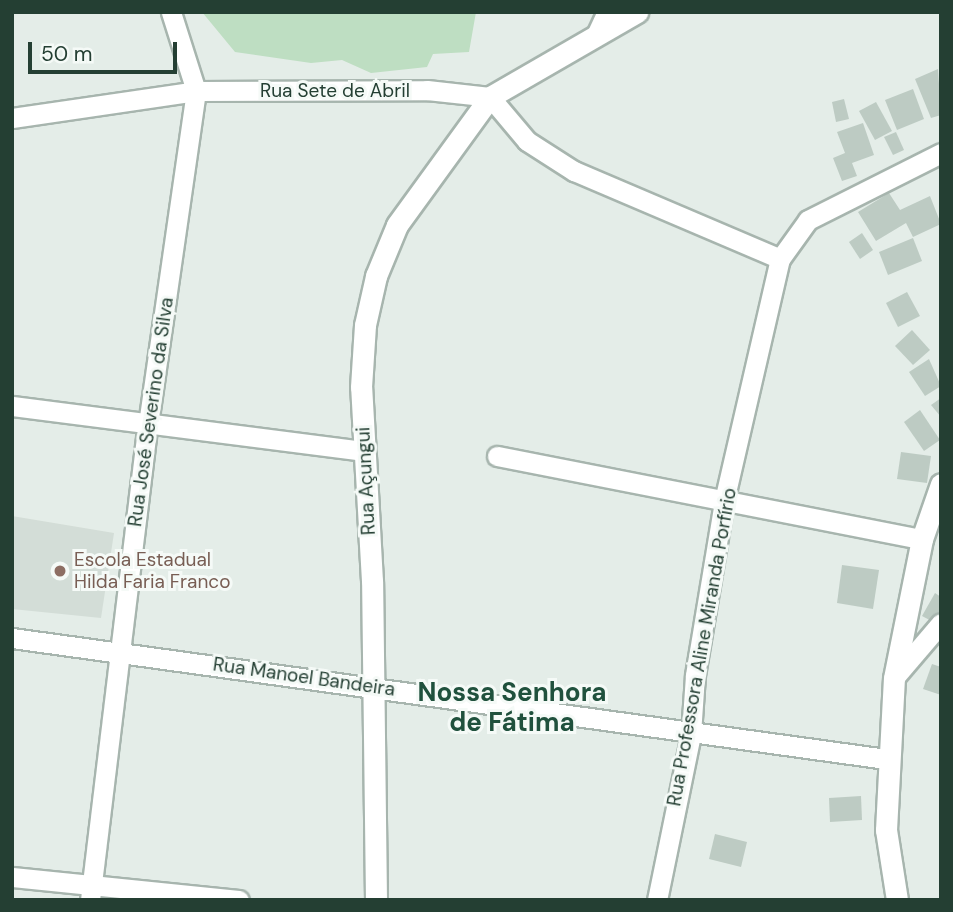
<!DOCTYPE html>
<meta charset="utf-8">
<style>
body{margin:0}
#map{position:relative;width:953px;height:912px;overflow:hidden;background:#e4ede8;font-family:"DM Sans",sans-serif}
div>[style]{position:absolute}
.built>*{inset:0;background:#d3ddd7}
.green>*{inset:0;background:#bedec2}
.building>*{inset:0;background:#bdcbc3}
.roads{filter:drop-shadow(2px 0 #a7b5ae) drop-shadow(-2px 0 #a7b5ae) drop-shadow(0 2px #a7b5ae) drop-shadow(0 -2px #a7b5ae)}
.minor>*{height:19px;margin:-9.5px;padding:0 9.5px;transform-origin:9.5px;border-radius:9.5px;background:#fff}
.tertiary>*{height:21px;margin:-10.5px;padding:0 10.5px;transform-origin:10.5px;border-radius:10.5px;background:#fff}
.secondary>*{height:21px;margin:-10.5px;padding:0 10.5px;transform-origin:10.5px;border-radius:10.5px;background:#fff}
.dots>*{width:19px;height:19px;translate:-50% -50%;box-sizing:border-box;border:4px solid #f5faf7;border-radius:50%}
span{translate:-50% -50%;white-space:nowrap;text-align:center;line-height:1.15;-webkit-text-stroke:6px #f5faf7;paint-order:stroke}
.street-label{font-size:19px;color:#243f33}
.education-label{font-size:19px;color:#785e54}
.left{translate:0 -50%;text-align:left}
.district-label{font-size:26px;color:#20513d;font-weight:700}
.frame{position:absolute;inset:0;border:14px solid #243f33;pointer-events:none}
.scale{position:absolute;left:28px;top:42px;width:149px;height:32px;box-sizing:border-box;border:4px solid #243f33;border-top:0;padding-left:9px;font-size:21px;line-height:24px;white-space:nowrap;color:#243f33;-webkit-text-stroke:5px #f5faf7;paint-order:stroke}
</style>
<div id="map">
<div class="built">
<div style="clip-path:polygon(12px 516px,114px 533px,101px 618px,12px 609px)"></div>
</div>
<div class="green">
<div style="clip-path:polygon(202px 12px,476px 12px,469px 52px,433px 54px,427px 67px,371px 73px,342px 60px,311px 63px,235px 52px)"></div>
</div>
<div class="building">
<div style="clip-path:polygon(938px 69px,941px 115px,931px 118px,915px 79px)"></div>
<div style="clip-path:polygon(913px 89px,924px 119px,897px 130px,885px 100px)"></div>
<div style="clip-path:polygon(844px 99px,849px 119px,836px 122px,832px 102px)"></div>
<div style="clip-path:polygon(876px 102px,892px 131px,875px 140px,859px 111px)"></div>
<div style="clip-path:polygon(863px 123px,874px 155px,852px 163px,857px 176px,842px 181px,833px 158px,845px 153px,837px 132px)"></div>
<div style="clip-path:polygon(896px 132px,904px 150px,893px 155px,884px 137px)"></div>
<div style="clip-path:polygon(889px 193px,900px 210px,930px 196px,941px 224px,913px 237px,906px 223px,876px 241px,858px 212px)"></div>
<div style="clip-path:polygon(862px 233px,873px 250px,860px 259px,849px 242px)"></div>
<div style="clip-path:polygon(913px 238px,922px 261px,888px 275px,879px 252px)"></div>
<div style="clip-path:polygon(907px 292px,920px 316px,898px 327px,886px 303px)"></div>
<div style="clip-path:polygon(912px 330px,930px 350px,913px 365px,895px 346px)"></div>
<div style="clip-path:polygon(929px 359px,941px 386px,925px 396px,909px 372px)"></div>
<div style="clip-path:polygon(941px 398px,941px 417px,931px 405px)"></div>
<div style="clip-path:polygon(920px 410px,940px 440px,924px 451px,904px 422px)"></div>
<div style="clip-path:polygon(901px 452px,931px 456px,927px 483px,897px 479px)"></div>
<div style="clip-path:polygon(842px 565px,879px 570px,873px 609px,837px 603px)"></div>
<div style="clip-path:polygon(935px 593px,941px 597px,939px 625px,922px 616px)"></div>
<div style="clip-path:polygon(932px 664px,941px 667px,941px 695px,923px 689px)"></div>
<div style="clip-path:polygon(861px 796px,862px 820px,830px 822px,829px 798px)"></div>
<div style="clip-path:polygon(715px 834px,747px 842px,741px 867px,709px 859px)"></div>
</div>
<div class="roads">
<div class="minor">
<div style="left:597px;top:33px;width:23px;rotate:-65deg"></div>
<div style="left:12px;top:118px;width:186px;rotate:-8.3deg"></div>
<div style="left:196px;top:91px;width:231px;rotate:-0.2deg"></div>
<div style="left:427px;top:90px;width:63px;rotate:6.3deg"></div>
<div style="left:490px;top:97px;width:57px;rotate:49.9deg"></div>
<div style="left:527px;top:141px;width:56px;rotate:32.6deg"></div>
<div style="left:574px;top:171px;width:224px;rotate:23.1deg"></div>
<div style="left:12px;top:406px;width:354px;rotate:7.3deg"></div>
<div style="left:497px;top:456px;width:433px;rotate:11.1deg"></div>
<div style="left:12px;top:638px;width:882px;rotate:7.88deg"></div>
<div style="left:894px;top:678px;width:72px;rotate:-49.5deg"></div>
<div style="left:12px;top:877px;width:228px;rotate:5.8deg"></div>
<div style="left:90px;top:900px;width:480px;rotate:-83.1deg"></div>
<div style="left:148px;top:424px;width:336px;rotate:-81.8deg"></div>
<div style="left:196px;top:91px;width:83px;rotate:-107.6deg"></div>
<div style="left:657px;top:900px;width:169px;rotate:-78.4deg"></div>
<div style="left:691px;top:734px;width:59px;rotate:-86.1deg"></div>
<div style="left:695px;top:675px;width:176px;rotate:-80.5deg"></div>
<div style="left:724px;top:501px;width:248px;rotate:-77deg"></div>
<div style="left:780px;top:259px;width:48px;rotate:-54.3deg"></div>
<div style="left:808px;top:220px;width:149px;rotate:-26.7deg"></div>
</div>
<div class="tertiary">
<div style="left:897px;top:900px;width:71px;rotate:-98.9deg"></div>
<div style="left:886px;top:830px;width:152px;rotate:-87deg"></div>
<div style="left:894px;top:678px;width:142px;rotate:-78.6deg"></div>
<div style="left:922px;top:539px;width:58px;rotate:-70.9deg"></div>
</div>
<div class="secondary">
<div style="left:376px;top:900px;width:319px;rotate:-90.7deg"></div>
<div style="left:372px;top:581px;width:194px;rotate:-93.2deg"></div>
<div style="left:361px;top:387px;width:62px;rotate:-86.3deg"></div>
<div style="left:365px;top:325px;width:50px;rotate:-77.3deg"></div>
<div style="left:376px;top:276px;width:55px;rotate:-67.6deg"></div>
<div style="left:397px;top:225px;width:158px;rotate:-54deg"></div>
<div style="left:490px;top:97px;width:170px;rotate:-30deg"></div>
</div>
</div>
<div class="dots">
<div style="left:60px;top:571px;background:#8d6e63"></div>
</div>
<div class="street-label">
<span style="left:335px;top:91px">Rua Sete de Abril</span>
<span style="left:151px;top:412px;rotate:-82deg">Rua José Severino da Silva</span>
<span style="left:366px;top:481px;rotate:-93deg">Rua Açungui</span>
<span style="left:702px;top:647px;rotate:-80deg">Rua Professora Aline Miranda Porfírio</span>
<span style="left:304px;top:677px;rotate:8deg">Rua Manoel Bandeira</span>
</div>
<div class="education-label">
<span class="left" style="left:74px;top:571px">Escola Estadual<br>Hilda Faria Franco</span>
</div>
<div class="district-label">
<span style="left:512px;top:708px">Nossa Senhora<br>de Fátima</span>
</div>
<div class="frame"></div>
<div class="scale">50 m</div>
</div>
